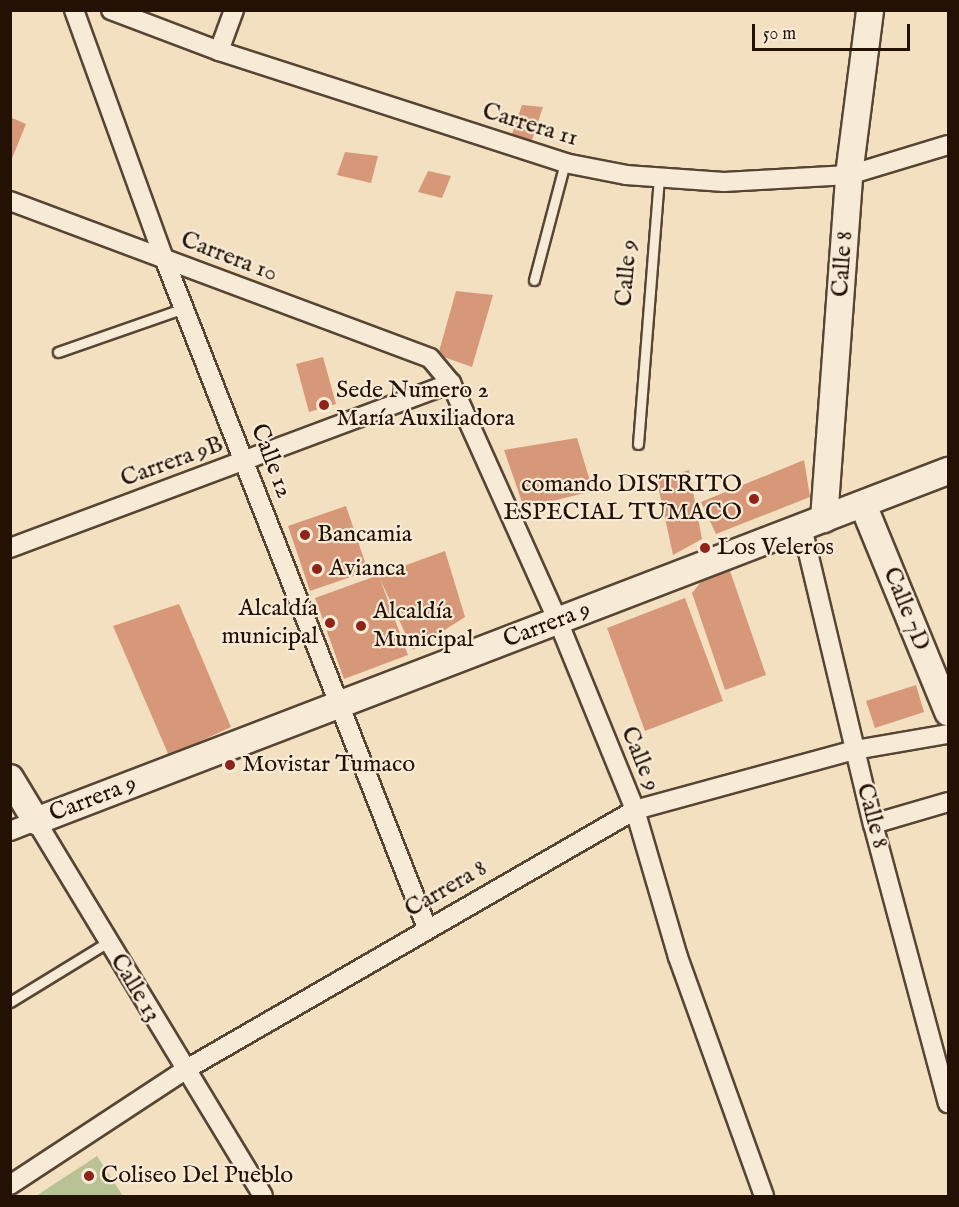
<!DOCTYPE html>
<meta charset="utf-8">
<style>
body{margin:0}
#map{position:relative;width:959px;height:1207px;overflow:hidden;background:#f2e0c1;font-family:"IM FELL English",serif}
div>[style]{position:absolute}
.green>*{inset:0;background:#b9c294}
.building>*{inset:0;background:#d69878}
.roads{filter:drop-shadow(2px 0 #574533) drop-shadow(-2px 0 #574533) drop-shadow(0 2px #574533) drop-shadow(0 -2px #574533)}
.lane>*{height:9px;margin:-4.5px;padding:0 4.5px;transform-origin:4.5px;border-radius:4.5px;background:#f7ebd7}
.street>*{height:18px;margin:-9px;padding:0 9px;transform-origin:9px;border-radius:9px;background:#f7ebd7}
.secondary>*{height:26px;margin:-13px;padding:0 13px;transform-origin:13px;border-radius:13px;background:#f7ebd7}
.dots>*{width:16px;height:16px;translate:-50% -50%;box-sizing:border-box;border:3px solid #f7ebd7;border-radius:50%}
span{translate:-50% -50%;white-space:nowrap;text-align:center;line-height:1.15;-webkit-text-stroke:4.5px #f7ebd7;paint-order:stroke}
.street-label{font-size:24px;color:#231104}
.poi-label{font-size:24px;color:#231104}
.left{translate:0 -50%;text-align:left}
.right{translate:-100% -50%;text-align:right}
.frame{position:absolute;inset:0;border:12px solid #231104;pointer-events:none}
.scale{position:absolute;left:752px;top:24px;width:158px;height:27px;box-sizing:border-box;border:3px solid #231104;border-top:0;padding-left:8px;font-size:18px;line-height:21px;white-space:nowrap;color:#231104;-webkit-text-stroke:4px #f7ebd7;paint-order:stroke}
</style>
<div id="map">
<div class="green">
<div style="clip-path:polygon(97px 1156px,123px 1196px,36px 1196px)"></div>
</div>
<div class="building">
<div style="clip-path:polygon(522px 105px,543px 107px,532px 140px,511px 137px)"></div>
<div style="clip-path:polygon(10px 117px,26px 124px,11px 161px,10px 161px)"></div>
<div style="clip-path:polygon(345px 152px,378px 156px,371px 183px,337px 175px)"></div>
<div style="clip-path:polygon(428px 171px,451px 176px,442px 198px,418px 192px)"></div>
<div style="clip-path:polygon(456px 291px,493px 295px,472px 367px,438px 355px)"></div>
<div style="clip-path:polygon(323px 357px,336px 404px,309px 412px,296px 364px)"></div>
<div style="clip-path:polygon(577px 438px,593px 491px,524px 508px,504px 450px)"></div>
<div style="clip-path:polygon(804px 460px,810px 497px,716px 534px,701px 502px)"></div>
<div style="clip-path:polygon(689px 470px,702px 539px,673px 555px,657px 481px)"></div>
<div style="clip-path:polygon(346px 506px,368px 571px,310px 591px,288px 526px)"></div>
<div style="clip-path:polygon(445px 551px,465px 617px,413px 650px,380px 579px,408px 655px,344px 679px,315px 598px)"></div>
<div style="clip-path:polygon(729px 568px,766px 675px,725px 690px,692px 593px,705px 577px)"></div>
<div style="clip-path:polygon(685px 598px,723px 701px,645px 731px,607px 628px)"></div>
<div style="clip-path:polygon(179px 604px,231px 727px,169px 756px,113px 626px)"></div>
<div style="clip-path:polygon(916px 685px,924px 712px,875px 728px,866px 701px)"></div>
</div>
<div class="roads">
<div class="lane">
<div style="left:534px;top:280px;width:121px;rotate:-75.2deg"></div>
<div style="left:58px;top:352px;width:133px;rotate:-19.2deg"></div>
<div style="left:638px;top:444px;width:266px;rotate:-85.5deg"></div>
<div style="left:10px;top:1002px;width:115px;rotate:-31.5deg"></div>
</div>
<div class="street">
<div style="left:74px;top:10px;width:264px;rotate:70.1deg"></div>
<div style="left:164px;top:258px;width:720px;rotate:68.57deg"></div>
<div style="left:111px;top:10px;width:116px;rotate:20.8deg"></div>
<div style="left:219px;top:51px;width:364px;rotate:17.9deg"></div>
<div style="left:565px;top:163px;width:62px;rotate:11.1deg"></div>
<div style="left:626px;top:175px;width:98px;rotate:4.1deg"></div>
<div style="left:724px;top:182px;width:125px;rotate:-3.2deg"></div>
<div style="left:849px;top:175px;width:103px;rotate:-16.9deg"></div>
<div style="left:219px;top:51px;width:44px;rotate:-69.9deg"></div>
<div style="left:10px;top:201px;width:448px;rotate:20.5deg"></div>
<div style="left:430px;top:358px;width:33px;rotate:50deg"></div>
<div style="left:451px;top:383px;width:261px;rotate:65.8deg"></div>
<div style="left:558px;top:621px;width:204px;rotate:67.8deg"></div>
<div style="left:635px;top:810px;width:153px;rotate:73.7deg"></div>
<div style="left:678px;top:957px;width:254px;rotate:70.2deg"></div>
<div style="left:802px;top:527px;width:305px;rotate:76.6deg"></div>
<div style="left:873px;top:824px;width:289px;rotate:75deg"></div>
<div style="left:10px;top:548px;width:471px;rotate:-20.5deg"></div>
<div style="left:873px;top:824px;width:78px;rotate:-16.3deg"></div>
<div style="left:10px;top:831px;width:28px;rotate:-21deg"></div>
<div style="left:36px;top:821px;width:438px;rotate:58.8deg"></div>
<div style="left:10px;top:1185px;width:209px;rotate:-33.3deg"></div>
<div style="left:185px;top:1070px;width:520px;rotate:-30.02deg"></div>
<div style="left:635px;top:810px;width:228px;rotate:-15.3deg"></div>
<div style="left:855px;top:750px;width:94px;rotate:-9.8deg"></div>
</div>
<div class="secondary">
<div style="left:864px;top:507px;width:222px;rotate:67.7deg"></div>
<div style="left:824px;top:519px;width:345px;rotate:-85.8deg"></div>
<div style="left:849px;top:175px;width:166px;rotate:-82.7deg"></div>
<div style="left:10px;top:778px;width:50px;rotate:58.8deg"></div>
<div style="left:36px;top:821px;width:977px;rotate:-21deg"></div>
</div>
</div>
<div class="dots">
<div style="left:324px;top:405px;background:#8f2418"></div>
<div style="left:754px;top:499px;background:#8f2418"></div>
<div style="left:305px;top:535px;background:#8f2418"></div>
<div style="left:705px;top:548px;background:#8f2418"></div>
<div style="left:317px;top:569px;background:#8f2418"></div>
<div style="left:330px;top:623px;background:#8f2418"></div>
<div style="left:361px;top:626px;background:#8f2418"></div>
<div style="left:230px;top:765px;background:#8f2418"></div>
<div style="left:89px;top:1176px;background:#8f2418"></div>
</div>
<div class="street-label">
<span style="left:530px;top:125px;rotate:17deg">Carrera 11</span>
<span style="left:229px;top:257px;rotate:21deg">Carrera 10</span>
<span style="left:843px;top:264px;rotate:-86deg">Calle 8</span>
<span style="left:627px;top:273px;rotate:-85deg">Calle 9</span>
<span style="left:271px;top:461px;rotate:69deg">Calle 12</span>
<span style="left:172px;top:462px;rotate:-20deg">Carrera 9B</span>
<span style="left:906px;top:609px;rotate:68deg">Calle 7D</span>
<span style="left:547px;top:625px;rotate:-21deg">Carrera 9</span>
<span style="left:640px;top:759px;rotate:68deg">Calle 9</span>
<span style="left:93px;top:799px;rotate:-21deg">Carrera 9</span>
<span style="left:872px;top:816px;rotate:75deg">Calle 8</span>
<span style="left:446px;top:889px;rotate:-30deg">Carrera 8</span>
<span style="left:135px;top:988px;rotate:59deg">Calle 13</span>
</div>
<div class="poi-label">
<span class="left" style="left:336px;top:405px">Sede Numero 2<br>María Auxiliadora</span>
<span class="right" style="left:742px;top:499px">comando DISTRITO<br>ESPECIAL TUMACO</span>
<span class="left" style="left:317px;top:535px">Bancamia</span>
<span class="left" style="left:717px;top:548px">Los Veleros</span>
<span class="left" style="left:329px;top:569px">Avianca</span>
<span class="right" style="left:318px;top:623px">Alcaldía<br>municipal</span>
<span class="left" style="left:373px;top:626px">Alcaldía<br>Municipal</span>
<span class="left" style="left:242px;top:765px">Movistar Tumaco</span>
<span class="left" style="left:101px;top:1176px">Coliseo Del Pueblo</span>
</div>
<div class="frame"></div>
<div class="scale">50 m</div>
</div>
